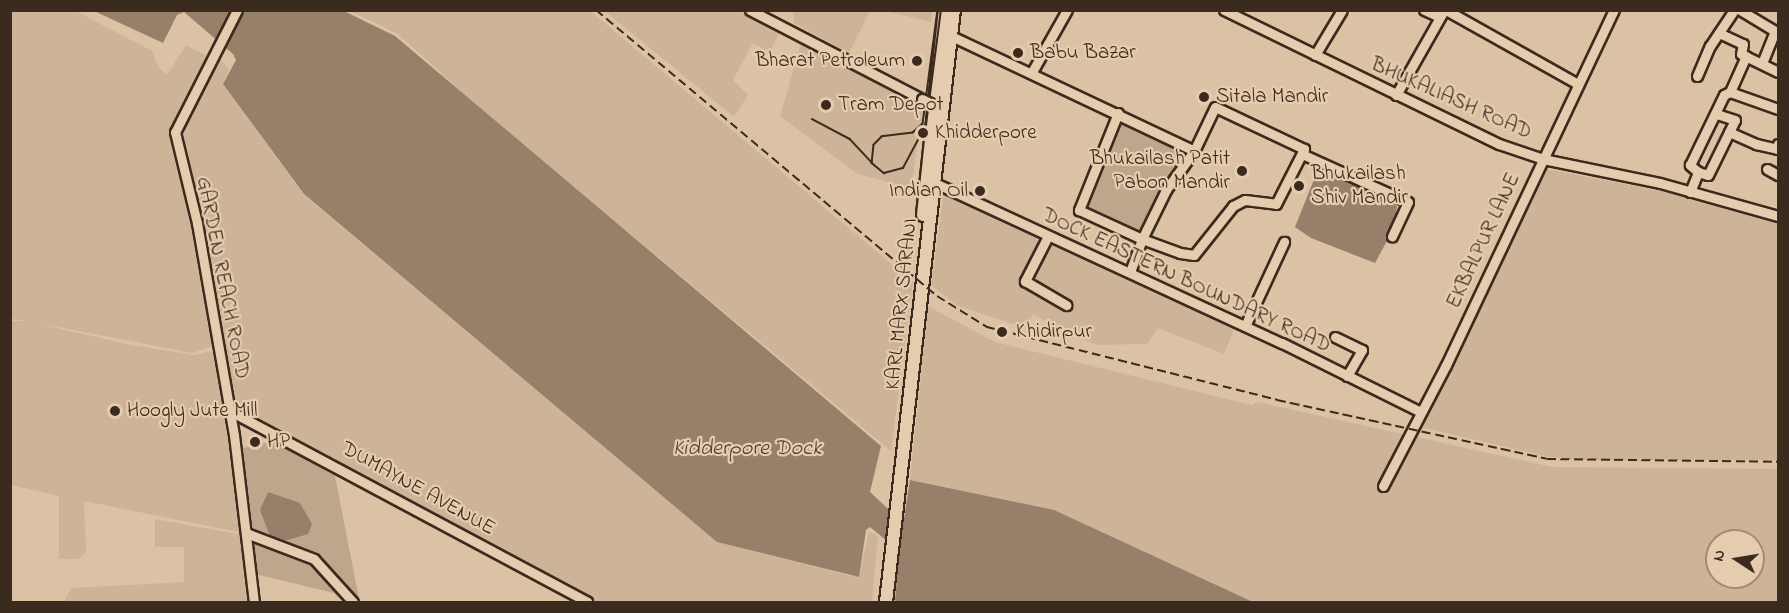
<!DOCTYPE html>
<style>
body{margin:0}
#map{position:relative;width:1789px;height:613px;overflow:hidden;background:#dcc2a5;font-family:"Indie Flower",sans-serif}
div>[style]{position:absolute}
.built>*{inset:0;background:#cdb498}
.green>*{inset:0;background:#bea68c}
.water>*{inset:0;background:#96806a}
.roads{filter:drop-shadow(2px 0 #3b2a1e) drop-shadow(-2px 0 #3b2a1e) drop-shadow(0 2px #3b2a1e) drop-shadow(0 -2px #3b2a1e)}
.minor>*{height:9px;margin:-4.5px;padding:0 4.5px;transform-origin:4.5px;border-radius:4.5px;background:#e6ccae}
.major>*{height:12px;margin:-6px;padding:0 6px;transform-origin:6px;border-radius:6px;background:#e6ccae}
.tram>*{height:1.5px;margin:-0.75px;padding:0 0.75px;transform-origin:0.75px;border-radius:0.75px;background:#3b2a1e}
.rail>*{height:2px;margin-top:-1px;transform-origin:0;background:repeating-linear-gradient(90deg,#3b2a1e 0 9px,transparent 0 13.5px)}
.bridges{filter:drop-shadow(2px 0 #3b2a1e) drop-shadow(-2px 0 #3b2a1e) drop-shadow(0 2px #3b2a1e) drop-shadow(0 -2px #3b2a1e)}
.minor-bridge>*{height:9px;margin:-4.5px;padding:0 4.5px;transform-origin:4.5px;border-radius:4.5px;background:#e6ccae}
.dots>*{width:16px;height:16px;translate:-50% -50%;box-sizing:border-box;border:3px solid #e6ccae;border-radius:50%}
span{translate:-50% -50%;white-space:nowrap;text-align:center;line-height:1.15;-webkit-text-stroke:4.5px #e6ccae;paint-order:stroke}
.poi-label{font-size:21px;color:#3b2a1e}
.left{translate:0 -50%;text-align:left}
.right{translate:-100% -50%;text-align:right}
.street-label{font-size:21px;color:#3b2a1e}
.water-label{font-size:22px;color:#4d3b2d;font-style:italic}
.frame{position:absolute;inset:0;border:12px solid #3b2a1e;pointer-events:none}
.north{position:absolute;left:1705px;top:529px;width:60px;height:60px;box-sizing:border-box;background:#e6ccae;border:2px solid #a28b74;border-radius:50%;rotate:282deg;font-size:16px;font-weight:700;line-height:24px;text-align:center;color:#3b2a1e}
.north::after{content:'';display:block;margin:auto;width:21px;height:27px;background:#3b2a1e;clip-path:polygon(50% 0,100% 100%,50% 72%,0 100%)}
</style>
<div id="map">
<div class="built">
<div style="clip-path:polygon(589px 10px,913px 282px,891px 451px,485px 113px,398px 34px,350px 11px)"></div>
<div style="clip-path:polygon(11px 11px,76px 11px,152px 51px,158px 66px,167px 75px,186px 45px,209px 57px,174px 130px,216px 345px,192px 353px,32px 322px,131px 345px,195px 355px,216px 350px,243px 533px,84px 501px,86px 552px,79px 559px,59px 559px,59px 496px,11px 485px,11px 321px,29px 321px,11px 319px)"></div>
<div style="clip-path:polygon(605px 11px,737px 11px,779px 33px,770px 52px,753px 43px,733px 80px,748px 95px,734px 117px)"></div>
<div style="clip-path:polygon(793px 11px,793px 10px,870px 11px,849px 53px,794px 23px)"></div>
<div style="clip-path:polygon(886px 11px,933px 11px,931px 22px)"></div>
<div style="clip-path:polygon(801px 43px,923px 106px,911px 189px,856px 173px,780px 116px)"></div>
<div style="clip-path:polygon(218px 55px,229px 70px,223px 84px,304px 195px,718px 542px,859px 578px,869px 531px,878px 536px,872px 602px,591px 602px,231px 409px,178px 132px)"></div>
<div style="clip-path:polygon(1546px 169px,1685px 196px,1778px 222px,1778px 460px,1582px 460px,1549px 457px,1416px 426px)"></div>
<div style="clip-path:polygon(944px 192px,1156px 288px,1234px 329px,1224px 354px,1158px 328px,1147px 344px,1095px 345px,1032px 314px,1028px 329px,956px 305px,931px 285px)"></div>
<div style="clip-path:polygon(evenodd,928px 306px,995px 342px,1252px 405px,1257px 402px,1552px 467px,1778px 469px,1778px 602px,1253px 602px,981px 495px,910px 480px,928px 306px,1717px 541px,1753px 541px,1753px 577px,1717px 577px,1717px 541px)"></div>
<div style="clip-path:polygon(155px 519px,243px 535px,252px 602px,64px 602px,71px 588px,184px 582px,184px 547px,155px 547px)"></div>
</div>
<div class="green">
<div style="clip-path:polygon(1119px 116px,1189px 152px,1141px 236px,1081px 209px)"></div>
<div style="clip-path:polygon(274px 441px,335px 476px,359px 599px,255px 574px,239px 449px)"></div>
</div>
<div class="water">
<div style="clip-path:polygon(94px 11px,344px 11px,395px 36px,881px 446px,870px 492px,900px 520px,904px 519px,910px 480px,1054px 510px,1253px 602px,907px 602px,895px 601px,899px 551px,870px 527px,866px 530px,859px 577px,717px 542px,304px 194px,223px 84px,236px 60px,233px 54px,184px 12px,177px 15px,163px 43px)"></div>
<div style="clip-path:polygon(1336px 176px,1397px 206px,1394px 228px,1375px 263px,1311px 238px,1295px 227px,1315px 177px)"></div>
<div style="clip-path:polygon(268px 492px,300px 503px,312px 524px,308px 534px,284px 541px,271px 539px,260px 510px)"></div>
</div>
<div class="roads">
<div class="minor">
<div style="left:237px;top:10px;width:137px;rotate:116.9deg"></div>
<div style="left:175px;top:132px;width:94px;rotate:76.4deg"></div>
<div style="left:197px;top:223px;width:215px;rotate:80.1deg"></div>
<div style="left:234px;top:435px;width:168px;rotate:83.2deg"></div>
<div style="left:750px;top:10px;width:194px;rotate:27.4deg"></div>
<div style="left:1224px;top:10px;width:306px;rotate:26deg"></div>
<div style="left:1499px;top:144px;width:46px;rotate:18.8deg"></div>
<div style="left:1543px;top:159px;width:119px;rotate:11.6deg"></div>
<div style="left:1660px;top:183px;width:123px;rotate:15.6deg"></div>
<div style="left:1424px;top:10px;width:17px;rotate:24deg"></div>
<div style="left:1446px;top:10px;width:151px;rotate:29.3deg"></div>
<div style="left:1740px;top:10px;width:41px;rotate:31deg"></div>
<div style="left:1775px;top:31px;width:35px;rotate:112deg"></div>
<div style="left:1719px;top:33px;width:26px;rotate:25deg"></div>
<div style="left:1743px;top:44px;width:10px;rotate:101deg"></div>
<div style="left:1741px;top:54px;width:41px;rotate:25.9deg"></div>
<div style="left:947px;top:34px;width:273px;rotate:25.3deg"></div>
<div style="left:1315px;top:55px;width:52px;rotate:-59deg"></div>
<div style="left:1746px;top:56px;width:39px;rotate:114deg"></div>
<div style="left:1730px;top:92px;width:51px;rotate:19.5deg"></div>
<div style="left:1032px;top:72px;width:71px;rotate:-60.6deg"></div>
<div style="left:1697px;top:76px;width:33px;rotate:-67deg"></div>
<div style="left:1710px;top:46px;width:43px;rotate:-56.3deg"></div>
<div style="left:1396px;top:95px;width:98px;rotate:-60.5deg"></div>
<div style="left:1118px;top:113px;width:105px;rotate:111.9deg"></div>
<div style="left:1079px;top:210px;width:69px;rotate:24.7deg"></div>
<div style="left:1142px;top:239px;width:40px;rotate:20.2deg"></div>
<div style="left:1180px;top:253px;width:14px;rotate:8deg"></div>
<div style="left:1194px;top:255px;width:63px;rotate:-51.5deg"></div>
<div style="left:1233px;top:206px;width:13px;rotate:-27deg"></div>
<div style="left:1245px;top:200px;width:31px;rotate:7deg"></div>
<div style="left:1276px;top:204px;width:62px;rotate:-63deg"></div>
<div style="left:1304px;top:149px;width:98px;rotate:-154.7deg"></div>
<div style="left:1215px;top:107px;width:49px;rotate:115.5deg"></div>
<div style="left:1194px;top:151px;width:48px;rotate:125.7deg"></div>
<div style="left:1166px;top:190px;width:55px;rotate:116.1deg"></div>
<div style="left:1142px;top:239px;width:35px;rotate:110deg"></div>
<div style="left:1729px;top:132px;width:30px;rotate:24deg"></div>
<div style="left:1756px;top:144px;width:22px;rotate:13deg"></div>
<div style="left:1777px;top:149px;width:5px;rotate:-79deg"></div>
<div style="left:1302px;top:154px;width:116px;rotate:24.4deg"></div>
<div style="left:1408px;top:202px;width:38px;rotate:115deg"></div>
<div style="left:1767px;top:169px;width:13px;rotate:29deg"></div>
<div style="left:1698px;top:172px;width:10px;rotate:17deg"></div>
<div style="left:1708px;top:175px;width:61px;rotate:-63.9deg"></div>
<div style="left:1735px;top:120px;width:20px;rotate:-162deg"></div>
<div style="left:935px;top:183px;width:382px;rotate:24.8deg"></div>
<div style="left:1282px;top:343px;width:155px;rotate:26.4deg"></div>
<div style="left:1690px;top:192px;width:22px;rotate:-68deg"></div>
<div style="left:1698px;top:172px;width:11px;rotate:-139deg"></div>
<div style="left:1690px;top:165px;width:78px;rotate:-64.1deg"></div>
<div style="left:1724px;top:95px;width:7px;rotate:-27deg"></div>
<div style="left:1048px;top:236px;width:51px;rotate:117.1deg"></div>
<div style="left:1025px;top:281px;width:48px;rotate:30.3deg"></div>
<div style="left:1245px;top:326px;width:93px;rotate:-65.1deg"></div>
<div style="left:1335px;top:337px;width:30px;rotate:26deg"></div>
<div style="left:1362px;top:350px;width:30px;rotate:120deg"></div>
<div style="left:230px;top:411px;width:405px;rotate:28.1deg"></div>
<div style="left:1383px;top:486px;width:136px;rotate:-62.5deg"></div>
<div style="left:1446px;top:365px;width:393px;rotate:-64.7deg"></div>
<div style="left:246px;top:533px;width:73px;rotate:20.9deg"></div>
<div style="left:314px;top:559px;width:58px;rotate:47.8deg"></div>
</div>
<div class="major">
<div style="left:923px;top:215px;width:206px;rotate:-83.9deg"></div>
<div style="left:886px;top:602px;width:596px;rotate:-83.45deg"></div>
</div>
</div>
<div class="tram">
<div style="left:938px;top:10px;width:115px;rotate:97.5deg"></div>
<div style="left:923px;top:124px;width:13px;rotate:138deg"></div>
<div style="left:913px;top:133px;width:31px;rotate:173deg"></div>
<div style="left:882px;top:137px;width:11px;rotate:135deg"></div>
<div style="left:874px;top:145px;width:18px;rotate:96deg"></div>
<div style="left:872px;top:163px;width:16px;rotate:40deg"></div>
<div style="left:884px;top:173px;width:20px;rotate:-15deg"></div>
<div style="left:903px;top:168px;width:49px;rotate:-61.9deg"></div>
<div style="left:926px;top:125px;width:116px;rotate:-82.6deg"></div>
<div style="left:812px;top:119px;width:43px;rotate:27.8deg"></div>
<div style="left:850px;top:139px;width:33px;rotate:47deg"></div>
</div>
<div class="rail">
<div style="left:596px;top:10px;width:445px;rotate:40deg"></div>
<div style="left:937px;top:296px;width:59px;rotate:31.8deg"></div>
<div style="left:987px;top:327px;width:299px;rotate:14.1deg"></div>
<div style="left:1277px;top:400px;width:276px;rotate:12.3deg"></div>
<div style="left:1547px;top:459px;width:231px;rotate:0.7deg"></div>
</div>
<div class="bridges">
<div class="minor-bridge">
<div style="left:922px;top:99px;width:9px;rotate:27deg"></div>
</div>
</div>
<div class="dots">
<div style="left:1018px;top:53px;background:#3b2a1e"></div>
<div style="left:917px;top:61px;background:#3b2a1e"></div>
<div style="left:1204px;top:97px;background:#3b2a1e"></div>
<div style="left:826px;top:105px;background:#3b2a1e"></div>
<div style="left:923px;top:133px;background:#3b2a1e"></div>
<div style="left:1242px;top:171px;background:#3b2a1e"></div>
<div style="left:1299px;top:186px;background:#3b2a1e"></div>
<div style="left:980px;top:191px;background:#3b2a1e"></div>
<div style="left:1002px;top:332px;background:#3b2a1e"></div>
<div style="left:115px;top:411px;background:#3b2a1e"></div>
<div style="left:255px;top:442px;background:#3b2a1e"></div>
</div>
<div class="poi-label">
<span class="left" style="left:1030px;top:53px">Babu Bazar</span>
<span class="right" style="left:905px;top:61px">Bharat Petroleum</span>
<span class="left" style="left:1216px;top:97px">Sitala Mandir</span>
<span class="left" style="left:838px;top:105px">Tram Depot</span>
<span class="left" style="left:935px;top:133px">Khidderpore</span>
<span class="right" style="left:1230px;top:171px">Bhukailash Patit<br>Pabon Mandir</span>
<span class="left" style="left:1311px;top:186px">Bhukailash<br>Shiv Mandir</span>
<span class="right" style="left:968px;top:191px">Indian Oil</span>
<span class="left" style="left:1016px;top:332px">Khidirpur</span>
<span class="left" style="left:127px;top:411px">Hoogly Jute Mill</span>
<span class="left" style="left:267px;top:442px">HP</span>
</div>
<div class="street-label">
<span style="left:1451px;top:99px;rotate:24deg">BHUKALIASH ROAD</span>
<span style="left:1484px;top:241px;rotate:-65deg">EKBALPUR LANE</span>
<span style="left:222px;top:278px;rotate:79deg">GARDEN REACH ROAD</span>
<span style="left:1186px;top:281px;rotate:25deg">DOCK EASTERN BOUNDARY ROAD</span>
<span style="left:902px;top:304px;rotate:-84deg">KARL MARX SARANI</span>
<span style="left:418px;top:489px;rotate:29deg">DUMAYNE AVENUE</span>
</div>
<div class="water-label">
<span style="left:747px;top:450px">Kidderpore Dock</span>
</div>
<div class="frame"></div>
<div class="north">N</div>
</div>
